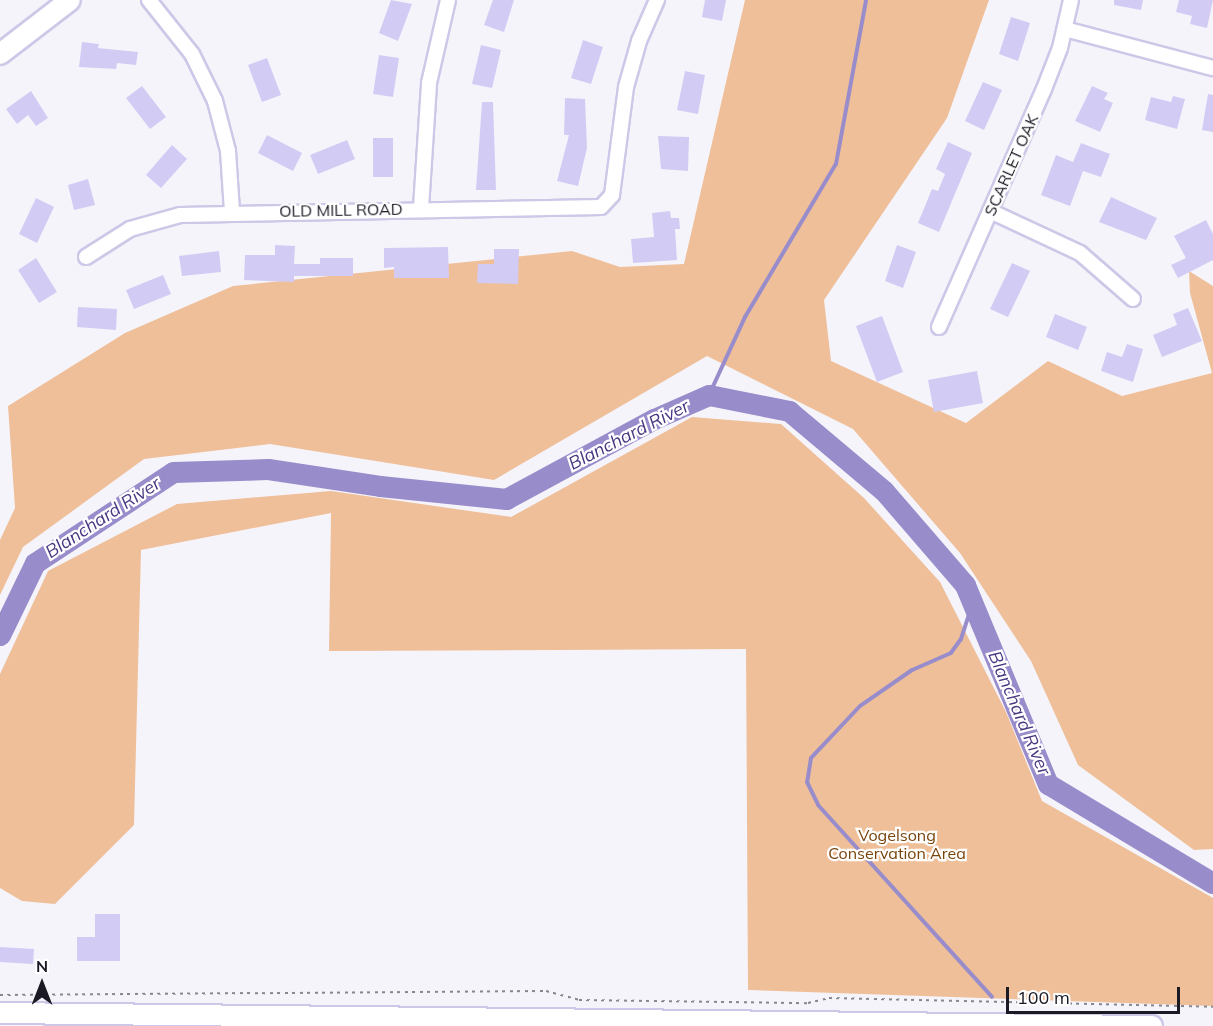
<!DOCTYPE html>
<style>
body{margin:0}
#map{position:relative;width:1213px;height:1026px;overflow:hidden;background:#f5f4fb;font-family:Mulish,sans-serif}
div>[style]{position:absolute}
.green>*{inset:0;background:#efbf9a}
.stream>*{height:4px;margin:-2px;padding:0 2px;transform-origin:2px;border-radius:2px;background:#988ccb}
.river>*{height:21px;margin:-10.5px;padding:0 10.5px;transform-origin:10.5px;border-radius:10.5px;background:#988ccb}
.building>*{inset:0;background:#d2ccf4}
.path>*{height:2px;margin-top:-1px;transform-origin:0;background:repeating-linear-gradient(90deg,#87858e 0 3px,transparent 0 7.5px)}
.roads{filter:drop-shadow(2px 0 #cdc8e7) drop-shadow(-2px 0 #cdc8e7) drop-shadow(0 2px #cdc8e7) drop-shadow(0 -2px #cdc8e7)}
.minor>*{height:14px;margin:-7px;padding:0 7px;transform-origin:7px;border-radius:7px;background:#fff}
.secondary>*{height:20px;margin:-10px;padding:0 10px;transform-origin:10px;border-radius:10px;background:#fff}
span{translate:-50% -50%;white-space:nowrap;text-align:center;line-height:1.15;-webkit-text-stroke:4.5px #fff;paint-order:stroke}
.street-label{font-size:16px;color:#1b1924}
.park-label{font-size:16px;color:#79430c}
.water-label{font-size:18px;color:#4a3681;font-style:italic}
.north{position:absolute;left:12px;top:954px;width:60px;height:60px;-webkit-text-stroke:4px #fff;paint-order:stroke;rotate:0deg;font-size:16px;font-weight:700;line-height:24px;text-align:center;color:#1b1924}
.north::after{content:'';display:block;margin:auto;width:21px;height:27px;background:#1b1924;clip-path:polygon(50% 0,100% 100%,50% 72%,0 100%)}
.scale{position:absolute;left:1006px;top:987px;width:174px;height:27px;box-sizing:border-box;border:3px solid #1b1924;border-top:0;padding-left:8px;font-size:18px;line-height:21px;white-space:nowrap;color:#1b1924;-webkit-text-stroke:4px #fff;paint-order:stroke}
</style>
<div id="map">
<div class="green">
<div style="clip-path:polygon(745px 0,989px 0,947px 118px,824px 300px,831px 361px,966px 423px,1048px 361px,1122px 396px,1212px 373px,1190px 293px,1189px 271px,1213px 286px,1213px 849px,1194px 850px,1078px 765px,1031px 661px,960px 553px,853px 429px,707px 356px,494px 480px,270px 444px,144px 459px,23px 547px,0 595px,0 540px,15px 508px,8px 406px,125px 333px,233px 286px,572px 251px,620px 267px,684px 264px)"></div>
<div style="clip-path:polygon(692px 417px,781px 424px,864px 498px,940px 582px,1006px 712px,1042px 801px,1213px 898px,1213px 1006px,748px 990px,746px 649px,329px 651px,331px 513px,141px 550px,134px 825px,55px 904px,22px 901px,0 888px,0 674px,48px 571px,177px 504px,331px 491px,511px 517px)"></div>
</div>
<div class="stream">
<div style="left:709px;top:395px;width:86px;rotate:-65.2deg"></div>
<div style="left:745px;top:317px;width:178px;rotate:-59.3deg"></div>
<div style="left:836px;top:164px;width:167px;rotate:-79.6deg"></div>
<div style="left:973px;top:602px;width:39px;rotate:108deg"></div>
<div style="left:961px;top:639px;width:17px;rotate:126deg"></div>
<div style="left:951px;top:653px;width:43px;rotate:156.4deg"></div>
<div style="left:912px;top:670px;width:63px;rotate:145.3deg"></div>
<div style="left:860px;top:706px;width:71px;rotate:133.3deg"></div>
<div style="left:811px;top:758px;width:24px;rotate:99deg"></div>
<div style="left:807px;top:782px;width:25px;rotate:64deg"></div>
<div style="left:818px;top:805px;width:259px;rotate:47.8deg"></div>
</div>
<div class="river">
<div style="left:0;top:635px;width:80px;rotate:-64.1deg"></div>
<div style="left:35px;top:563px;width:165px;rotate:-33.4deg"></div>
<div style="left:173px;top:472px;width:95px;rotate:-1.8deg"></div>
<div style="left:268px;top:469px;width:113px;rotate:8.6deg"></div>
<div style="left:380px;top:486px;width:127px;rotate:5.9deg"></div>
<div style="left:506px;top:499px;width:168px;rotate:-28.4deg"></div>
<div style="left:654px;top:419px;width:60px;rotate:-23.6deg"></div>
<div style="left:709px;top:395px;width:82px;rotate:11.3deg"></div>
<div style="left:789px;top:411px;width:124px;rotate:40.1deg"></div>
<div style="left:884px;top:491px;width:124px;rotate:49.2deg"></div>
<div style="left:965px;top:585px;width:216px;rotate:67.4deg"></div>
<div style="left:1048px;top:784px;width:192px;rotate:31deg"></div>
</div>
<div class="building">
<div style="clip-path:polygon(391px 0,412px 4px,398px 41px,379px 33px)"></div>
<div style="clip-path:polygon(493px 0,514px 0,504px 32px,484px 25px)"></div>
<div style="clip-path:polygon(705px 0,726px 0,722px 21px,702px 17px)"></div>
<div style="clip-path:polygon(1114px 0,1143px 0,1141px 10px,1114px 5px)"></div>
<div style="clip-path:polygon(1179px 0,1213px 0,1207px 28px,1190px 24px,1192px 16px,1176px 12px)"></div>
<div style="clip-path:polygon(1011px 17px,1030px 23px,1018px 61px,999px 54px)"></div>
<div style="clip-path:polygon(583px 40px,603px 47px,591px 84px,571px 78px)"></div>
<div style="clip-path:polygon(82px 42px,99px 44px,98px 48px,138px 52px,136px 65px,117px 63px,116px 69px,79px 67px)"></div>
<div style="clip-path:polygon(481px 45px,501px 50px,492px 88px,472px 84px)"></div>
<div style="clip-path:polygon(379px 55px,399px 58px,393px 97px,373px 94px)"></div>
<div style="clip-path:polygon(267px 58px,281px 95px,262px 102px,248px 65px)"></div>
<div style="clip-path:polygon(685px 71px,705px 75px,698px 114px,677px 110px)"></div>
<div style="clip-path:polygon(983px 82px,1002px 90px,984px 130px,965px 121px)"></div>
<div style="clip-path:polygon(142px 86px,166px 117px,150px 129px,126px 98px)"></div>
<div style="clip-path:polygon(1092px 86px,1108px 93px,1104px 99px,1113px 103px,1100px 132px,1075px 121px)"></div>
<div style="clip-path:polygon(31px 91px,48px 118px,36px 126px,28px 115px,17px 124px,6px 109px)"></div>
<div style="clip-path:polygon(1208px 94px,1213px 95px,1213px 132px,1202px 130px)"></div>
<div style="clip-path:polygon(1173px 96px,1185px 99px,1177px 129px,1145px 120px,1151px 97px,1171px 102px)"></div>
<div style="clip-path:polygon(565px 98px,585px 99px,587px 148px,578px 186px,557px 181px,569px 135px,564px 135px)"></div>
<div style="clip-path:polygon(482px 102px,493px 102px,496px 190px,476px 190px)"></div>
<div style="clip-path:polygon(267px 135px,302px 153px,293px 171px,258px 153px)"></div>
<div style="clip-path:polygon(658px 136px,689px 137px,688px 171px,661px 169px)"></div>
<div style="clip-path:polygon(373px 138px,393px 138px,393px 177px,373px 177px)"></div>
<div style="clip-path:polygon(347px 140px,355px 159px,318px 174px,310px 155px)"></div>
<div style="clip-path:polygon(948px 142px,972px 153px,939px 232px,918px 223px,932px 189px,938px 191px,945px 174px,936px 169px)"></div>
<div style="clip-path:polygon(1081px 143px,1110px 154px,1101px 177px,1083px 171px,1070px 206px,1041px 195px,1056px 155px,1073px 162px)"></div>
<div style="clip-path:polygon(172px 145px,187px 159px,161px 188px,146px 175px)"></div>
<div style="clip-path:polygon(88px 179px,95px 205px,74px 210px,68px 185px)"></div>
<div style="clip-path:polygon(1111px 197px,1157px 218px,1146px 240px,1099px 222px)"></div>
<div style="clip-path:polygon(36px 198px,54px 207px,37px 243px,19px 234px)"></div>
<div style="clip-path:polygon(670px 211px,671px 218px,679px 218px,680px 229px,675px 229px,677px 260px,633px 263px,631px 239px,654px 237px,652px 213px)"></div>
<div style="clip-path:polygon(1206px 220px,1213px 234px,1213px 260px,1178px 278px,1171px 265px,1186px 258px,1174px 236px)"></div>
<div style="clip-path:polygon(275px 245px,295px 246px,294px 264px,320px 264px,320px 258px,353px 258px,353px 276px,294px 276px,294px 282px,244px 280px,245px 255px,275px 255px)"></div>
<div style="clip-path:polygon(897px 245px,916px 252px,903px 288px,885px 281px)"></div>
<div style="clip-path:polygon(448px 247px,449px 278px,394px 278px,394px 267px,384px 268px,384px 248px)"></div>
<div style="clip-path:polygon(494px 249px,519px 249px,518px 284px,477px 283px,478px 264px,494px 264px)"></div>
<div style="clip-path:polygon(219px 251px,221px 272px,182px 276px,179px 256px)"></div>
<div style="clip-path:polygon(36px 258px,57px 292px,39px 303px,18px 270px)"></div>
<div style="clip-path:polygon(1012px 263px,1030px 271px,1008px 317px,990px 309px)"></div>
<div style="clip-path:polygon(163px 275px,171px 294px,134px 309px,126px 290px)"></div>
<div style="clip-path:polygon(78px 307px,117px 309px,116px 330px,77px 327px)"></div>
<div style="clip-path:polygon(1188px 308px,1202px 341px,1162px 357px,1153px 335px,1177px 325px,1173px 314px)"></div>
<div style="clip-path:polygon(1055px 314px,1087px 327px,1078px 350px,1046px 337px)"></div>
<div style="clip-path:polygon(882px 316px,903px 372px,877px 382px,856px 326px)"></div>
<div style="clip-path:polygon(1127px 344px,1143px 349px,1133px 382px,1101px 371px,1107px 352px,1122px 357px)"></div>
<div style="clip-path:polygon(977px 371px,983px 403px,934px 412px,928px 380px)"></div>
<div style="clip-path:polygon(95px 914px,120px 914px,120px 961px,77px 961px,77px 937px,95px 937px)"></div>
<div style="clip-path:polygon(0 947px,34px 949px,33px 964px,0 962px)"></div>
</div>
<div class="path">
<div style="left:0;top:995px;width:546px;rotate:-0.42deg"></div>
<div style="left:546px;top:991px;width:34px;rotate:15deg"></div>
<div style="left:579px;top:1000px;width:229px;rotate:0.8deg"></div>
<div style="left:808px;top:1003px;width:22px;rotate:-13deg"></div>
<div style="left:829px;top:998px;width:384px;rotate:1.3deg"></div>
</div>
<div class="roads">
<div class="minor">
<div style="left:149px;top:0;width:69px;rotate:51.5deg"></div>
<div style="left:192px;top:54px;width:52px;rotate:63.9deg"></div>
<div style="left:215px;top:101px;width:52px;rotate:75.4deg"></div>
<div style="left:228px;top:151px;width:61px;rotate:86.2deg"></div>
<div style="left:1065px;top:29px;width:153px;rotate:14.8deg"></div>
<div style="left:421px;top:208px;width:125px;rotate:-86.3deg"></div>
<div style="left:429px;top:83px;width:85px;rotate:-77.1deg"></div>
<div style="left:990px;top:211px;width:99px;rotate:25deg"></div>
<div style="left:1080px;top:253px;width:70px;rotate:41deg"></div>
<div style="left:86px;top:257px;width:52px;rotate:-32.5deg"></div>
<div style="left:130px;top:229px;width:52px;rotate:-15.6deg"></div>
<div style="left:180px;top:215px;width:421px;rotate:-1.1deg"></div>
<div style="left:601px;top:207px;width:16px;rotate:-47deg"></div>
<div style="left:612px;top:195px;width:109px;rotate:-82.6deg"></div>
<div style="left:626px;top:87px;width:48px;rotate:-74.2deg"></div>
<div style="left:639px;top:41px;width:45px;rotate:-66.3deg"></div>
<div style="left:939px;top:327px;width:260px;rotate:-66.2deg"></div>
<div style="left:1044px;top:89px;width:44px;rotate:-68.7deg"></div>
<div style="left:1060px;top:48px;width:49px;rotate:-77.1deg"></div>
</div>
<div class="secondary">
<div style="left:0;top:54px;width:88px;rotate:-37.6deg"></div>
<div style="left:0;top:1013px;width:1152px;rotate:0.65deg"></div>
</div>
</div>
<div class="street-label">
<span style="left:1011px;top:165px;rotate:-66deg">SCARLET OAK</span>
<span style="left:341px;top:210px;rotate:-1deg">OLD MILL ROAD</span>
</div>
<div class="park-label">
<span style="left:897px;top:844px">Vogelsong<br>Conservation Area</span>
</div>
<div class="water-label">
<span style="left:629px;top:435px;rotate:-27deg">Blanchard River</span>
<span style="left:103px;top:518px;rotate:-33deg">Blanchard River</span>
<span style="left:1019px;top:713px;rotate:67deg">Blanchard River</span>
</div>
<div class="north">N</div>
<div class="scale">100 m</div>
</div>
